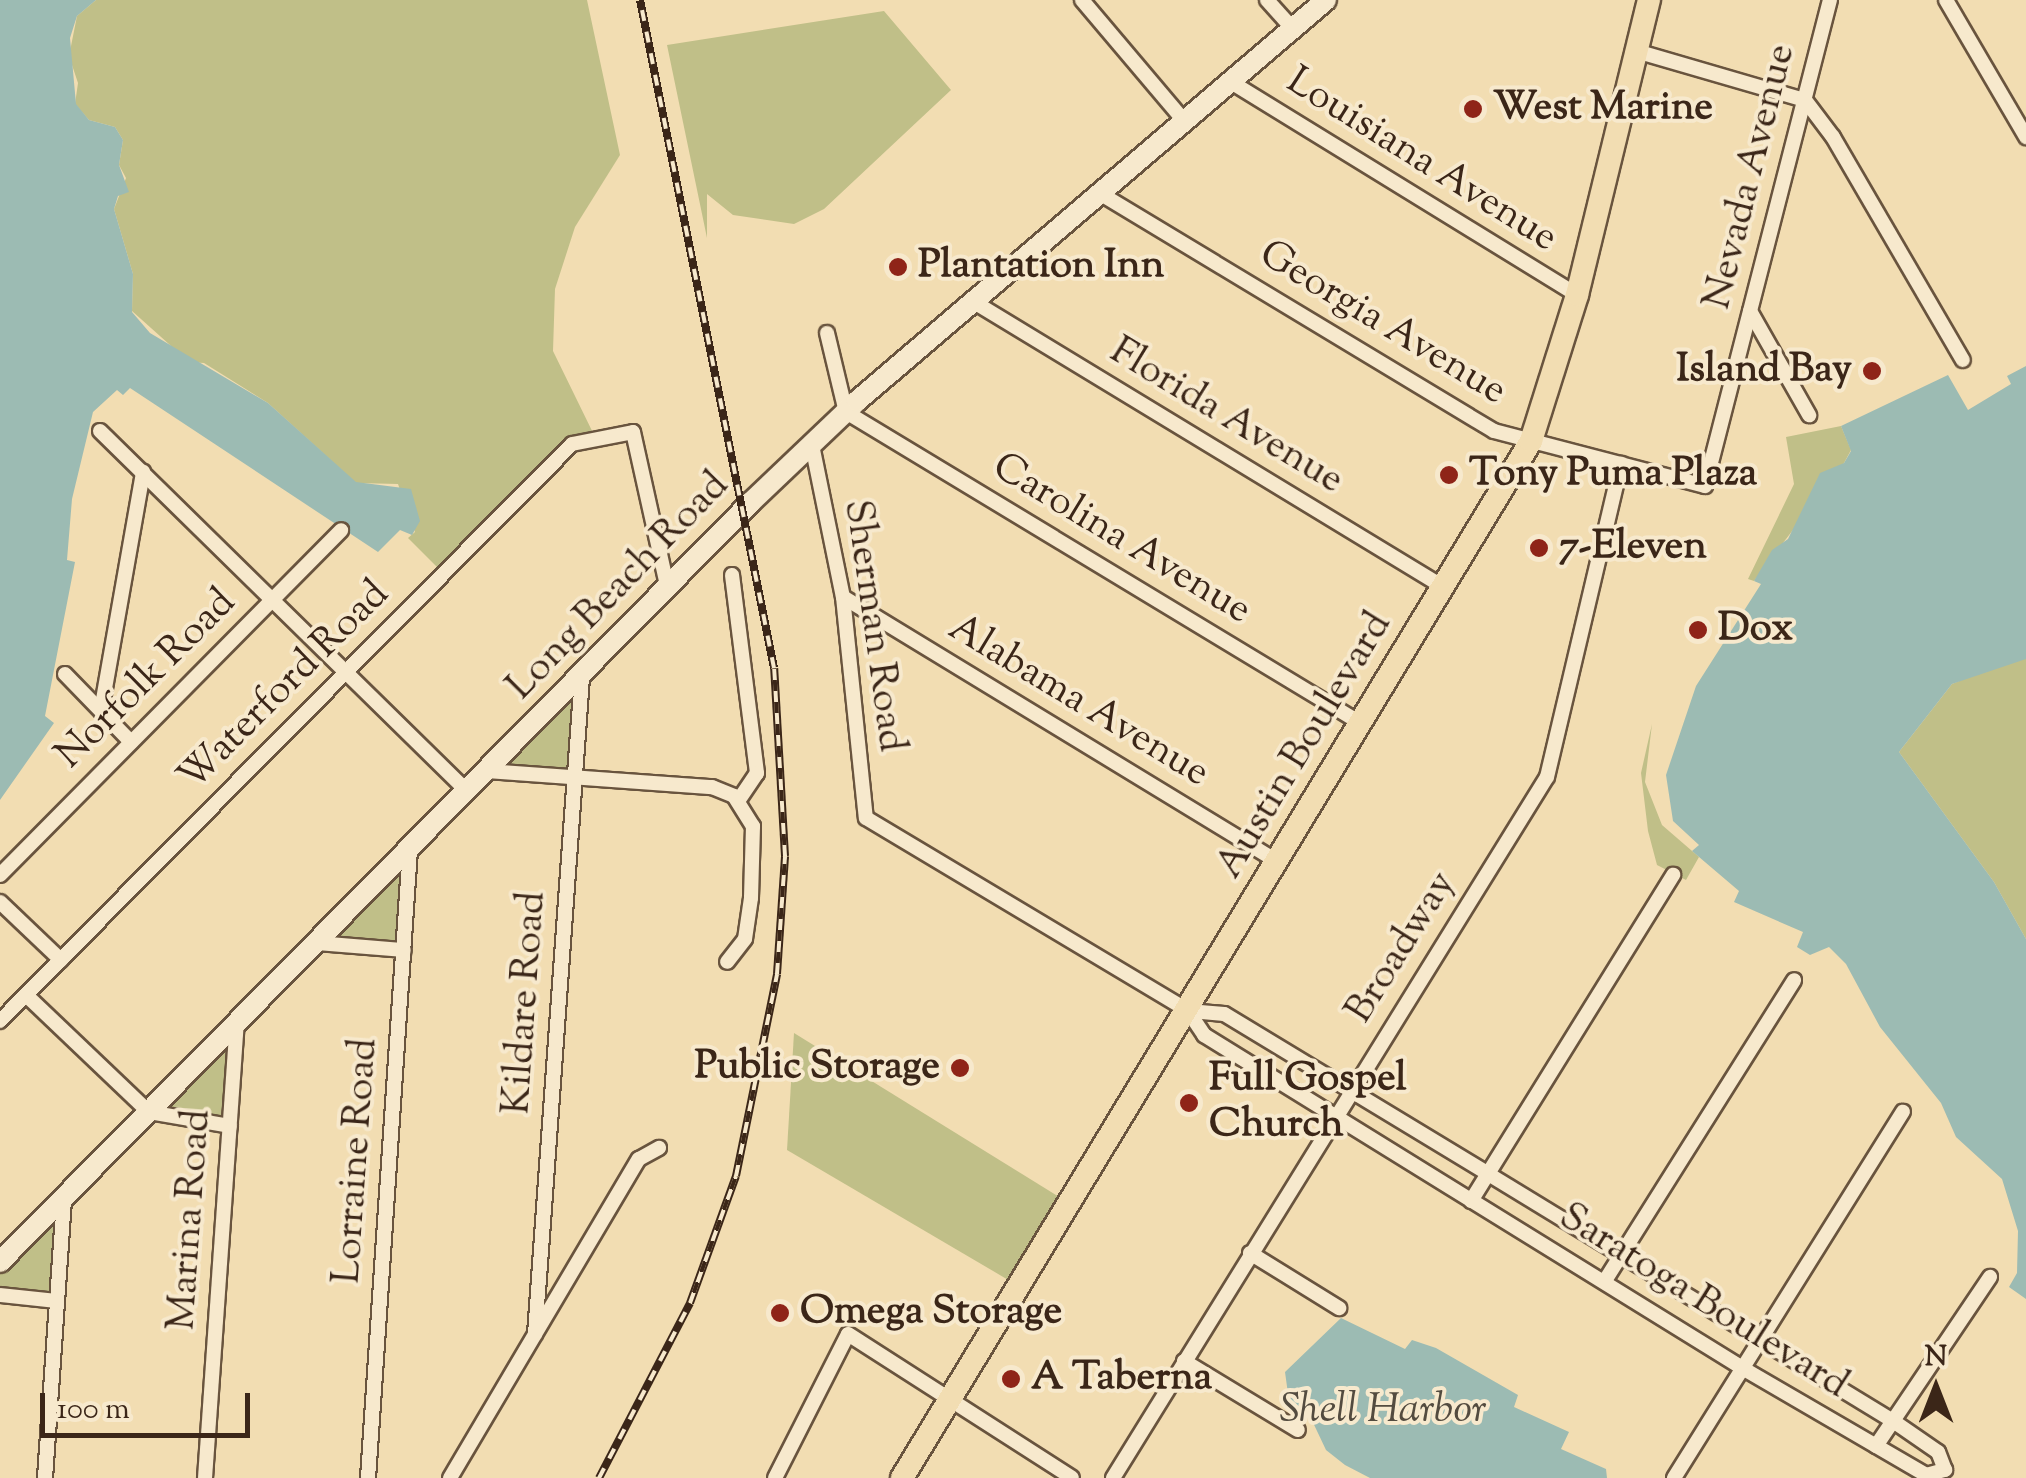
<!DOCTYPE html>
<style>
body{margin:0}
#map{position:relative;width:2026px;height:1478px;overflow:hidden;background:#f2ddb2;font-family:"Sorts Mill Goudy",serif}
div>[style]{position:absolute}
.green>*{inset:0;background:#c0bf88}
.water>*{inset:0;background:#9cbbb3}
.roads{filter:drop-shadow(2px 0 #69543e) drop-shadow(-2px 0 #69543e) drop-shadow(0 2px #69543e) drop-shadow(0 -2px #69543e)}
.minor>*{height:14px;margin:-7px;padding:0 7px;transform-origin:7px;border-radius:7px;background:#f7e9cd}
.secondary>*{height:20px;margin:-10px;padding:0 10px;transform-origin:10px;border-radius:10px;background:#f7e9cd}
.primary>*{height:22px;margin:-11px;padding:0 11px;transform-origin:11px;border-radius:11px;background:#f2ddb2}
.rail>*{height:8px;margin-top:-4px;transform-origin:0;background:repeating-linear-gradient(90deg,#f7e9cd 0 11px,#3b2618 0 22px);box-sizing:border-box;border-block:2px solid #3b2618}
.dots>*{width:28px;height:28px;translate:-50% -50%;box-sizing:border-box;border:5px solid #f7e9cd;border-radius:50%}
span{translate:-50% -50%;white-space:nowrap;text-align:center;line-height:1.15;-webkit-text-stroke:8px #f7e9cd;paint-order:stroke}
.poi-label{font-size:40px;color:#3b2618;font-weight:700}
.left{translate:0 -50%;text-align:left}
.right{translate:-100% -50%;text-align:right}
.street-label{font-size:40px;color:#3b2618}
.water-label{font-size:42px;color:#534b3f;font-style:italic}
.north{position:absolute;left:1886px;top:1338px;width:100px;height:100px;-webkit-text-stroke:8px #f7e9cd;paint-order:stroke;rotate:0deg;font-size:28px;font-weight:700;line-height:40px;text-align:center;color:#3b2618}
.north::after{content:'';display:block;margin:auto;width:35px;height:45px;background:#3b2618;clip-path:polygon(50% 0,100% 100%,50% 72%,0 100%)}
.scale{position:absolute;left:40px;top:1393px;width:210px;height:45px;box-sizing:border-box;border:5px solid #3b2618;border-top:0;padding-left:12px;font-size:30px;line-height:35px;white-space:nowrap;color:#3b2618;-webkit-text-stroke:8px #f7e9cd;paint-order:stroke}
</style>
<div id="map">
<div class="green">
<div style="clip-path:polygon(96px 0,587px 0,620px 155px,575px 227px,555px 289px,553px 351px,596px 439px,571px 444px,443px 573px,408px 538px,415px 532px,398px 484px,356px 483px,268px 403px,204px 363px,189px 362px,132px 311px,133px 274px,114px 209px,126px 178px,119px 165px,123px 140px,115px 127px,89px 120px,75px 104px,78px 83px,69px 56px,77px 16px)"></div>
<div style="clip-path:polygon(884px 11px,951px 90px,824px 209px,794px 224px,733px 215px,707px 194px,707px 238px,667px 45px)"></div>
<div style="clip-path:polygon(1841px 426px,1851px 450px,1844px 463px,1754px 581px,1748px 579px,1794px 484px,1786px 437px)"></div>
<div style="clip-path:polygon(2012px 659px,2026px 659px,2026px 939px,1994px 882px,1899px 752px,1952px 684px)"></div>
<div style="clip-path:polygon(577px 685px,571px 773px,496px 766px)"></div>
<div style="clip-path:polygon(1652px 724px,1645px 782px,1662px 825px,1699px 857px,1686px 880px,1657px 865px,1648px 831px,1641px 773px)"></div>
<div style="clip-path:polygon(406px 859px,399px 946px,328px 940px)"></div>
<div style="clip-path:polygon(794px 1033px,1077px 1208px,1022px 1288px,787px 1150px)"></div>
<div style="clip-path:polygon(230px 1039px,226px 1121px,158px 1111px)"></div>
<div style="clip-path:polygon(61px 1205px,55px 1298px,0 1293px,0 1266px)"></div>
</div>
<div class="water">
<div style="clip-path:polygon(0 0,96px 0,77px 16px,70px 38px,76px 104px,89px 120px,115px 127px,123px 140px,119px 165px,129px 192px,118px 196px,114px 209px,133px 274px,132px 312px,150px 333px,268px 403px,356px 482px,411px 489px,420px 521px,412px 535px,400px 530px,378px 552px,130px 388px,123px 395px,117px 390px,93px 412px,72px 499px,67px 560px,75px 562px,45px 716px,54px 723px,0 800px)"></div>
<div style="clip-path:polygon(2026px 366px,2026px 659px,1952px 684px,1899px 752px,1994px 882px,2026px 939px,2026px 1299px,2009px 1287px,2017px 1273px,2018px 1231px,2002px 1179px,1956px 1137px,1941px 1103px,1880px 1027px,1846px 964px,1829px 947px,1810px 955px,1797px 947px,1803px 932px,1734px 902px,1739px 891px,1692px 851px,1699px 845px,1673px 821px,1666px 775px,1696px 686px,1761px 584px,1754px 581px,1772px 550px,1788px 539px,1820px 473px,1844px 463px,1851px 451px,1841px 426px,1948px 375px,1968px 410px,2011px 384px,2007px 376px)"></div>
<div style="clip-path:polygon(1341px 1318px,1405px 1349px,1412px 1340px,1436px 1348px,1518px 1395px,1514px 1407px,1569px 1432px,1561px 1449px,1606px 1469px,1607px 1478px,1370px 1478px,1345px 1465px,1326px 1450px,1308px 1412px,1289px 1401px,1285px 1372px)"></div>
</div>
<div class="roads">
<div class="minor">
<div style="left:1082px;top:0;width:160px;rotate:49.8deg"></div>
<div style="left:1267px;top:0;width:38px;rotate:48deg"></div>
<div style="left:1946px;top:0;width:159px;rotate:59.7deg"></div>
<div style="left:1636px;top:51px;width:176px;rotate:16.2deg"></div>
<div style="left:1805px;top:100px;width:46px;rotate:52.9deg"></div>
<div style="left:1833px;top:137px;width:258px;rotate:59.8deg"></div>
<div style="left:1231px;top:82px;width:406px;rotate:31.6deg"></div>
<div style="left:1101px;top:194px;width:459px;rotate:31.1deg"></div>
<div style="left:1494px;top:431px;width:218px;rotate:14.6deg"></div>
<div style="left:1705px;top:486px;width:502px;rotate:-75.58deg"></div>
<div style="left:974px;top:302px;width:551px;rotate:31.27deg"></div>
<div style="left:1750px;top:311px;width:120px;rotate:60.4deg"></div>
<div style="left:827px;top:333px;width:81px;rotate:76.5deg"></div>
<div style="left:846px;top:412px;width:603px;rotate:31.16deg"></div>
<div style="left:100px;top:431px;width:514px;rotate:44.45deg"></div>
<div style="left:812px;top:445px;width:155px;rotate:78.5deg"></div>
<div style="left:843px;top:597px;width:222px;rotate:84.1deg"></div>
<div style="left:866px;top:818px;width:375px;rotate:30.9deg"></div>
<div style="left:1188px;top:1011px;width:29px;rotate:56deg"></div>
<div style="left:1204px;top:1035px;width:635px;rotate:31.74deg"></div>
<div style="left:1744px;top:1369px;width:211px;rotate:30.2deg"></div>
<div style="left:1926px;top:1475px;width:20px;rotate:-15deg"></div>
<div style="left:1945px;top:1470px;width:19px;rotate:-111deg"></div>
<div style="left:1938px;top:1452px;width:55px;rotate:-145.4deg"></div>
<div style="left:1893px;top:1421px;width:476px;rotate:-148.6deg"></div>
<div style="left:1487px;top:1173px;width:307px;rotate:-148.8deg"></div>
<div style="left:1224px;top:1014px;width:36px;rotate:-175deg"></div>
<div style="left:732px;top:575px;width:200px;rotate:82.8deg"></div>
<div style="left:757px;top:773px;width:32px;rotate:124deg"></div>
<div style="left:843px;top:597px;width:509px;rotate:31.35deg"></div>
<div style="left:65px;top:674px;width:95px;rotate:45.9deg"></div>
<div style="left:101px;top:711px;width:243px;rotate:-80deg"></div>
<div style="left:487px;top:771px;width:226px;rotate:4.1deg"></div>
<div style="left:712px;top:787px;width:24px;rotate:22deg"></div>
<div style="left:734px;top:796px;width:36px;rotate:58deg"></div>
<div style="left:753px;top:826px;width:72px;rotate:91.6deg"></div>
<div style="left:751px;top:898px;width:41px;rotate:98.3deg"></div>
<div style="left:745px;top:939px;width:29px;rotate:128deg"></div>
<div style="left:0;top:875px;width:485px;rotate:-45.3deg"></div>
<div style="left:0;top:902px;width:84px;rotate:43.6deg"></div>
<div style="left:318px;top:943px;width:86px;rotate:4.7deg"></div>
<div style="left:26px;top:995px;width:170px;rotate:43.6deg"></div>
<div style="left:149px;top:1112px;width:82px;rotate:9.8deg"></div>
<div style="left:0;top:1021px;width:812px;rotate:-45.25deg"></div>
<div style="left:572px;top:444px;width:62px;rotate:-11.1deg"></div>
<div style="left:633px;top:432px;width:157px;rotate:77.5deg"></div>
<div style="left:1471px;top:1201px;width:384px;rotate:-58.2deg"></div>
<div style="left:1250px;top:1253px;width:105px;rotate:31.7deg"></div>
<div style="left:1606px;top:1279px;width:353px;rotate:-57.8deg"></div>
<div style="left:0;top:1295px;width:57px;rotate:6deg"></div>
<div style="left:535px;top:1334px;width:659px;rotate:-85.91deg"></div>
<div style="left:1184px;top:1361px;width:133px;rotate:31.2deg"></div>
<div style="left:1876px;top:1446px;width:204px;rotate:-56deg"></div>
<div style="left:45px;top:1478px;width:280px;rotate:-86.1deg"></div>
<div style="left:205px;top:1478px;width:453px;rotate:-86deg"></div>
<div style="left:368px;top:1478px;width:630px;rotate:-86.18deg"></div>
<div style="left:450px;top:1478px;width:371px;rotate:-59.4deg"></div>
<div style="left:639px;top:1159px;width:23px;rotate:-29deg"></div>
<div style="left:775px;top:1478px;width:161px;rotate:-63.1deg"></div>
<div style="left:848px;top:1334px;width:266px;rotate:32.7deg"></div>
<div style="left:1113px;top:1478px;width:824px;rotate:-58.24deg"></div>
<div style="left:1547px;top:777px;width:322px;rotate:-76.7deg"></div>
<div style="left:1674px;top:1478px;width:432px;rotate:-58deg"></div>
</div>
<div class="secondary">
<div style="left:0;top:1262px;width:1068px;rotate:-45.34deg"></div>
<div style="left:751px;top:502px;width:146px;rotate:-43.6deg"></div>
<div style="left:857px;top:401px;width:617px;rotate:-40.53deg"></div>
</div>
<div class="primary">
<div style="left:902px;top:1478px;width:1213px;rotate:-58.76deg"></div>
<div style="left:1531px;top:441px;width:153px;rotate:-72.5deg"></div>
<div style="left:1577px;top:295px;width:304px;rotate:-76.3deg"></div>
</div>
</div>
<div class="rail">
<div style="left:599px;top:1478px;width:197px;rotate:-62.5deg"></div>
<div style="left:690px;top:1303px;width:135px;rotate:-70.1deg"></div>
<div style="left:736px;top:1176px;width:206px;rotate:-78.5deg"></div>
<div style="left:777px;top:974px;width:118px;rotate:-86.1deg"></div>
<div style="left:785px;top:856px;width:188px;rotate:-93.3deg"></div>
<div style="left:774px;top:668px;width:681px;rotate:-101.34deg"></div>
</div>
<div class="dots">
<div style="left:1473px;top:109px;background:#8f2418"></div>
<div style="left:898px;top:267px;background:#8f2418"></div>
<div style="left:1872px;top:371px;background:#8f2418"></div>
<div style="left:1449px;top:475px;background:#8f2418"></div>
<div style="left:1539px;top:548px;background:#8f2418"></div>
<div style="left:1698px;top:630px;background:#8f2418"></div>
<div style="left:960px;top:1068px;background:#8f2418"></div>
<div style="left:1189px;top:1103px;background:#8f2418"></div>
<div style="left:780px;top:1313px;background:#8f2418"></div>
<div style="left:1011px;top:1379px;background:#8f2418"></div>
</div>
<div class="poi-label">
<span class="left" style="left:1493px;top:109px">West Marine</span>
<span class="left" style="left:918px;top:267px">Plantation Inn</span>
<span class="right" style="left:1852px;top:371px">Island Bay</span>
<span class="left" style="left:1469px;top:475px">Tony Puma Plaza</span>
<span class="left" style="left:1559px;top:548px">7-Eleven</span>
<span class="left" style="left:1718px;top:630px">Dox</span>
<span class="right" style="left:940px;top:1068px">Public Storage</span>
<span class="left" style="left:1209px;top:1103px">Full Gospel<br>Church</span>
<span class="left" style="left:800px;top:1313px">Omega Storage</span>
<span class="left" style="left:1031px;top:1379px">A Taberna</span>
</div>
<div class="street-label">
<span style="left:1421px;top:161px;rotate:32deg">Louisiana Avenue</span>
<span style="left:1751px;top:177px;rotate:-76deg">Nevada Avenue</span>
<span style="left:1382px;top:324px;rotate:31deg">Georgia Avenue</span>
<span style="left:1226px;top:417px;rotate:31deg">Florida Avenue</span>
<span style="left:1121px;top:540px;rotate:31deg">Carolina Avenue</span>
<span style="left:619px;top:587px;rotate:-46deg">Long Beach Road</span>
<span style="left:873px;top:626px;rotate:82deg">Sherman Road</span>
<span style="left:147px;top:680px;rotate:-45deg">Norfolk Road</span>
<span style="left:285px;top:687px;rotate:-45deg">Waterford Road</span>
<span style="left:1078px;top:702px;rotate:31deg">Alabama Avenue</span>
<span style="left:1305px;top:746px;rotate:-59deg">Austin Boulevard</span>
<span style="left:1402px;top:948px;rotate:-58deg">Broadway</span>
<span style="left:526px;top:1003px;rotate:-86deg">Kildare Road</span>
<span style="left:357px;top:1161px;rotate:-86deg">Lorraine Road</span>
<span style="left:191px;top:1220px;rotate:-86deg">Marina Road</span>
<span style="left:1703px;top:1302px;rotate:32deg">Saratoga Boulevard</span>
</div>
<div class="water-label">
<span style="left:1383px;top:1411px">Shell Harbor</span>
</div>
<div class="north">N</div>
<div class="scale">100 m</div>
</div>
